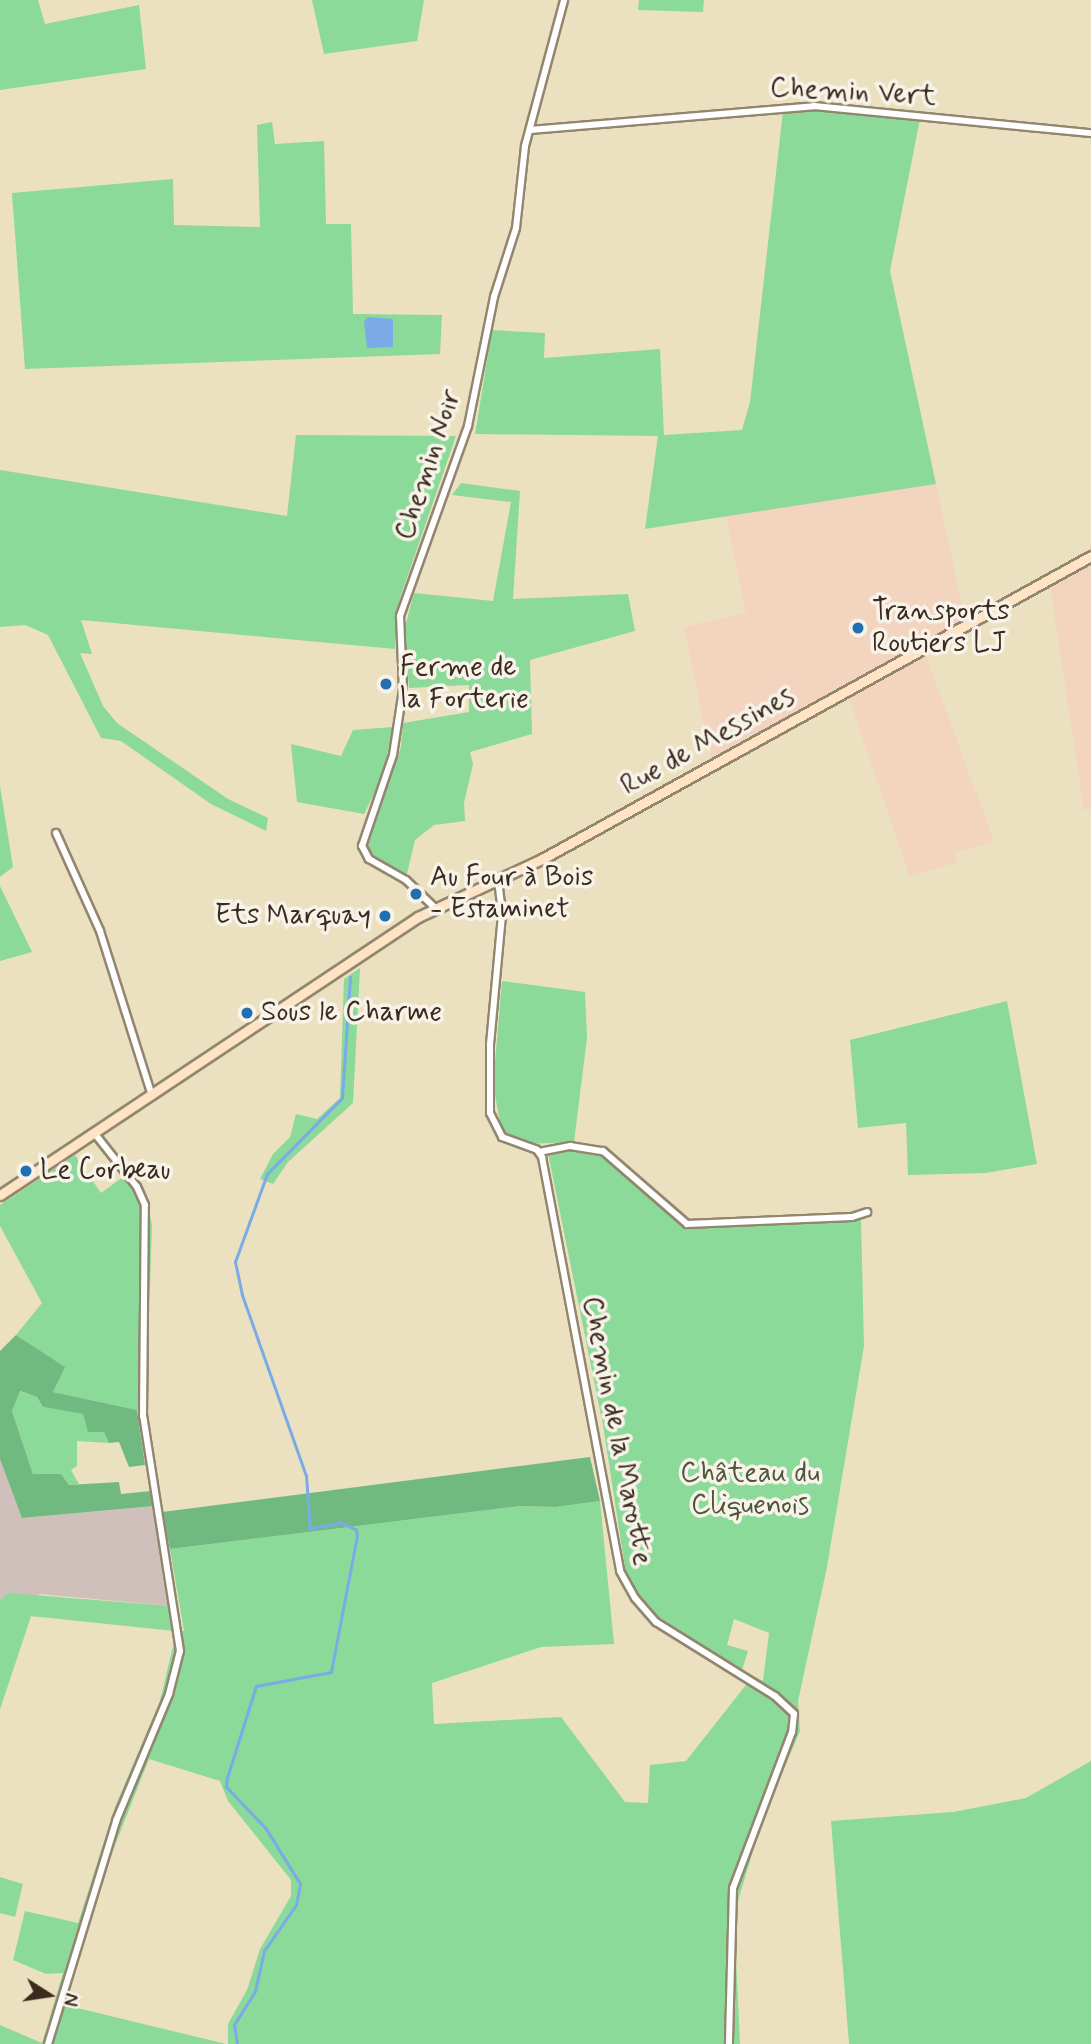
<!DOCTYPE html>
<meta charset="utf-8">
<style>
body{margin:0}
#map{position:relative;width:1091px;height:2044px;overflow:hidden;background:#ebe1c0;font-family:Mynerve,sans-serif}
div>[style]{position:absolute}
.built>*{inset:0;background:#f3d4bf}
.industrial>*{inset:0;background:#cfc0bb}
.green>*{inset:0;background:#8bda99}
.forest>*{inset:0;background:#70ba81}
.water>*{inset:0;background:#7babe6}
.stream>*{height:2.5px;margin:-1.25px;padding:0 1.25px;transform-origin:1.25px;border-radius:1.25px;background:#7babe6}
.roads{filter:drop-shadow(2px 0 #93866f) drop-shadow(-2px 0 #93866f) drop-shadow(0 2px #93866f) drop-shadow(0 -2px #93866f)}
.minor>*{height:6px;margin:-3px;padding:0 3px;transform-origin:3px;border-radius:3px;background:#fff}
.secondary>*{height:9px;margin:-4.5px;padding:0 4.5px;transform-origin:4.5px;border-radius:4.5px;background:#fee4c5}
.dots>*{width:19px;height:19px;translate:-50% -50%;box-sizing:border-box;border:4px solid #f7f3e8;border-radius:50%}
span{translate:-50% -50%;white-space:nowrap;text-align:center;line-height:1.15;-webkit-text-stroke:7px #f7f3e8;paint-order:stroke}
.street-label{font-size:28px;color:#3b2a1e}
.poi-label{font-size:28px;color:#3b2a1e}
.left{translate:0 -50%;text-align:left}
.right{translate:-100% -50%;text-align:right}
.park-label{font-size:28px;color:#4f563d}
.north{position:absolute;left:14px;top:1960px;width:70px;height:70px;-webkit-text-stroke:5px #f7f3e8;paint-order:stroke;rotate:102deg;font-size:19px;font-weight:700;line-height:28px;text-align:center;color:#3b2a1e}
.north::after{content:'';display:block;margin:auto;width:24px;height:32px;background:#3b2a1e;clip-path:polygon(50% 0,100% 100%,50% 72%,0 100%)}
</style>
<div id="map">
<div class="built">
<div style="clip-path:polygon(936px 484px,968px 633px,926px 656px,994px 841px,956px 853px,957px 862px,910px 877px,849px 699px,714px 773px,684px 627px,746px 612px,725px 513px)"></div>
<div style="clip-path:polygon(1091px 548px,1091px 809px,1084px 810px,1048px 573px)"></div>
</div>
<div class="industrial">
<div style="clip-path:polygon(0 1459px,23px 1518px,154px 1506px,170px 1606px,39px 1594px,37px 1617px,31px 1616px,0 1709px)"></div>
</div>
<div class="green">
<div style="clip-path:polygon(0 0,38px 0,45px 24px,139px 5px,146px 69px,0 90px)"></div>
<div style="clip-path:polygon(312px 0,424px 0,417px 41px,324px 54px)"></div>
<div style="clip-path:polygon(639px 0,704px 0,703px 12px,638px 10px)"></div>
<div style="clip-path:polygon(818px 110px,920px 119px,890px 271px,936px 484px,645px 529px,658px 436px,475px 434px,492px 330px,545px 333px,544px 358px,660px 349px,664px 435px,742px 430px,750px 402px,783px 111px)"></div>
<div style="clip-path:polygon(272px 122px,275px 144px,324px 141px,326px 224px,351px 224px,353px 314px,442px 315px,440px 354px,25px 369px,12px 193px,173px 179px,174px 225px,260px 227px,257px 125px)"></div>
<div style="clip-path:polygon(296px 435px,456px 436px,399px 601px,395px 649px,81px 620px,92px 654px,80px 653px,103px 706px,117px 723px,228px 799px,268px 818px,266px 831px,211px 804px,121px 741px,101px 738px,48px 635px,25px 625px,0 627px,0 470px,287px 516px)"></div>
<div style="clip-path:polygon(461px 483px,520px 491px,513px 599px,628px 594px,635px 631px,530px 660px,532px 734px,470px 752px,473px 764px,464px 803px,465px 821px,434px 825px,415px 840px,407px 874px,369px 855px,367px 846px,401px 747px,403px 723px,469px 712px,469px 685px,409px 688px,404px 631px,414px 593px,493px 601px,511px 502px,452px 495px)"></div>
<div style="clip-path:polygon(393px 727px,382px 778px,364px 814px,297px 802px,291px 744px,341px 756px,353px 730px)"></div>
<div style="clip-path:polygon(0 786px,13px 867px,0 877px)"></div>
<div style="clip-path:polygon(0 886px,32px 952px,0 961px)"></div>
<div style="clip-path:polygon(360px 968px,353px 1103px,288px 1162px,273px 1184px,260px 1179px,273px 1154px,290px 1137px,296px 1114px,317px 1119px,340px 1098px,344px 979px)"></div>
<div style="clip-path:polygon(502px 981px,585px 992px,587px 1038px,574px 1142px,529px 1144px,502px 1132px,493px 1085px)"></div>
<div style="clip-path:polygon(1007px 1001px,1037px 1164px,986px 1173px,908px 1175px,906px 1123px,858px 1128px,850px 1040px)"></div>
<div style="clip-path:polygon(585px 1150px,607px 1157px,683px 1226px,861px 1220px,864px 1346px,827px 1567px,798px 1701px,800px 1731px,763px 1818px,734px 1914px,740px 2044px,228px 2044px,228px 2024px,247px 1990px,260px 1949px,291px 1896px,291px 1880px,228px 1801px,220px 1781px,149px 1759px,112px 1853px,65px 2005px,226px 2044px,0 2044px,0 2025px,42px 2043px,63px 1973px,46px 1974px,13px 1960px,25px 1911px,78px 1923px,115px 1807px,160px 1701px,174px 1642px,174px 1631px,31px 1616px,0 1709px,0 1600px,9px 1593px,170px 1606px,174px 1630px,184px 1631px,170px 1549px,521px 1506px,556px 1507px,600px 1501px,614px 1644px,541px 1647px,432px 1683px,434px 1724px,561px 1717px,625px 1802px,648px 1803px,650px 1765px,686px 1761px,753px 1676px,763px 1681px,769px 1633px,734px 1619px,727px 1645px,748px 1651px,742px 1670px,658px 1617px,627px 1580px,603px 1425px,548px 1153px)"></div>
<div style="clip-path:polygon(75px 1155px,101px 1193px,131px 1171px,144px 1188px,152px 1225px,146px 1412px,53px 1392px,64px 1367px,16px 1335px,42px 1303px,0 1226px,0 1205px)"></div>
<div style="clip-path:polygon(19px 1391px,37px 1397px,43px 1407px,84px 1414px,104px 1432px,109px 1443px,77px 1441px,77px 1466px,71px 1470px,79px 1484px,69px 1485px,61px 1474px,33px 1474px,12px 1411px)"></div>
<div style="clip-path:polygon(1091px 1761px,1091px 2044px,849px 2044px,831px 1821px,953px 1812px,1026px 1798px)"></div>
<div style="clip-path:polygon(0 1877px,23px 1884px,15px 1917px,0 1913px)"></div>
</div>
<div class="forest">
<div style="clip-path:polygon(16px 1335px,65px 1367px,53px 1392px,137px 1410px,145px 1465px,129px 1467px,119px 1442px,109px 1443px,104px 1432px,88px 1432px,83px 1414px,43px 1407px,37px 1397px,20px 1391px,12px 1411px,33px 1474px,61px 1474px,69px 1485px,119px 1482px,121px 1494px,151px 1491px,154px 1506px,22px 1518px,0 1459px,0 1351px)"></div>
<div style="clip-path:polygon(590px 1457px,600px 1501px,556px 1507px,521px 1506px,170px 1549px,162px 1512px)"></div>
</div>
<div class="water">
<div style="clip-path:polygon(368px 317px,393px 319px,393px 347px,367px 348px,364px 321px)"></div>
</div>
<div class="stream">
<div style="left:237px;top:2044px;width:19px;rotate:-99deg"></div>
<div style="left:234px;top:2025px;width:40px;rotate:-58deg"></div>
<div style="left:255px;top:1991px;width:41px;rotate:-77.3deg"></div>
<div style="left:264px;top:1951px;width:56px;rotate:-55.2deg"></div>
<div style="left:296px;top:1905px;width:21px;rotate:-79deg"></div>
<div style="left:300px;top:1884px;width:65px;rotate:-121.7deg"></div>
<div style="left:266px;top:1829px;width:58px;rotate:-133.6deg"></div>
<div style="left:226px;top:1787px;width:9px;rotate:-84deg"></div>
<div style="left:227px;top:1778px;width:96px;rotate:-72.5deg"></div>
<div style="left:256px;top:1686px;width:76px;rotate:-10.6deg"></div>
<div style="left:331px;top:1672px;width:138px;rotate:-79.2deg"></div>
<div style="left:357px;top:1536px;width:6px;rotate:-99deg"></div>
<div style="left:356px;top:1530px;width:17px;rotate:-155deg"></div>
<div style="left:341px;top:1523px;width:32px;rotate:169deg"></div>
<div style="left:310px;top:1529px;width:53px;rotate:-94.3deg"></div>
<div style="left:306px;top:1476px;width:192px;rotate:-109.5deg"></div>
<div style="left:242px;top:1295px;width:34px;rotate:-102deg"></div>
<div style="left:235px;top:1262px;width:94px;rotate:-70deg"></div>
<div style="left:267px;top:1174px;width:107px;rotate:-45.4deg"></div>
<div style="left:342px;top:1098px;width:121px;rotate:-86.2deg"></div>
</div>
<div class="roads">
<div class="minor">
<div style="left:530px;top:130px;width:285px;rotate:-4.8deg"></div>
<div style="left:814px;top:106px;width:278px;rotate:5.6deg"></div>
<div style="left:56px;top:833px;width:107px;rotate:65.8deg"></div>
<div style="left:100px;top:931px;width:173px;rotate:72.5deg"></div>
<div style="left:498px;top:880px;width:35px;rotate:83deg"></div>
<div style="left:502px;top:915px;width:130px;rotate:95.3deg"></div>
<div style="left:490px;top:1044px;width:69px;rotate:90deg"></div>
<div style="left:490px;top:1113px;width:27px;rotate:63deg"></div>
<div style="left:502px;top:1137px;width:37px;rotate:20deg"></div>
<div style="left:537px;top:1150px;width:9px;rotate:54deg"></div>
<div style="left:542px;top:1157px;width:421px;rotate:79.3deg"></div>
<div style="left:620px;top:1571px;width:31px;rotate:61deg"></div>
<div style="left:635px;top:1598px;width:32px;rotate:49deg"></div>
<div style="left:656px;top:1622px;width:140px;rotate:31.9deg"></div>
<div style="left:775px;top:1696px;width:26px;rotate:43deg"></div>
<div style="left:794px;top:1714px;width:18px;rotate:96deg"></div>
<div style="left:792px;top:1732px;width:167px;rotate:110.7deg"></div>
<div style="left:733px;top:1888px;width:156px;rotate:91.5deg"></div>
<div style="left:435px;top:908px;width:40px;rotate:-136deg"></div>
<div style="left:406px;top:880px;width:43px;rotate:-150.4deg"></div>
<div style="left:369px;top:859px;width:15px;rotate:-118deg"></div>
<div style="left:362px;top:846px;width:96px;rotate:-71.2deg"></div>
<div style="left:393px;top:755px;width:66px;rotate:-81.3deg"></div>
<div style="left:403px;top:690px;width:74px;rotate:-92.3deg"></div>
<div style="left:400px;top:616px;width:202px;rotate:-70.3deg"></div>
<div style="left:468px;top:426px;width:132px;rotate:-78.6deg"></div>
<div style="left:494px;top:297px;width:72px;rotate:-72.3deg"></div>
<div style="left:516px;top:228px;width:82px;rotate:-83.7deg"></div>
<div style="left:525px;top:146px;width:151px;rotate:-75deg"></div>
<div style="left:539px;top:1152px;width:32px;rotate:-11deg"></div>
<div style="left:570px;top:1146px;width:33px;rotate:9deg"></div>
<div style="left:603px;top:1151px;width:111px;rotate:41deg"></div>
<div style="left:687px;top:1224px;width:165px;rotate:-2.4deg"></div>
<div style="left:852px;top:1217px;width:16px;rotate:-18deg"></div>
<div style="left:48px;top:2044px;width:233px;rotate:-73deg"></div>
<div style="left:116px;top:1821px;width:138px;rotate:-67.3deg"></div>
<div style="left:169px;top:1694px;width:44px;rotate:-75.7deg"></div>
<div style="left:180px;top:1651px;width:238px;rotate:-98.9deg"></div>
<div style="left:143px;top:1416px;width:211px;rotate:-89.5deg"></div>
<div style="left:145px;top:1205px;width:20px;rotate:-114deg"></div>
<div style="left:137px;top:1187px;width:68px;rotate:-128.4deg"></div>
</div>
<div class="secondary">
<div style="left:0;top:1195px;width:502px;rotate:-33.63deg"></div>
<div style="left:418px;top:917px;width:137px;rotate:-25.1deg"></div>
<div style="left:542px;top:859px;width:627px;rotate:-28.89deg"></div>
</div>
</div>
<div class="dots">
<div style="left:858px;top:628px;background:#1f6fb2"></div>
<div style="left:386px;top:684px;background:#1f6fb2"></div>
<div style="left:416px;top:894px;background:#1f6fb2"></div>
<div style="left:385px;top:916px;background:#1f6fb2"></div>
<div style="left:247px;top:1013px;background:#1f6fb2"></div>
<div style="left:26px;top:1171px;background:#1f6fb2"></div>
</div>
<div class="street-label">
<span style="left:853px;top:93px;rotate:3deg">Chemin Vert</span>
<span style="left:429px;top:465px;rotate:-72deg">Chemin Noir</span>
<span style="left:708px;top:742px;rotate:-29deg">Rue de Messines</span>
<span style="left:616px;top:1431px;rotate:79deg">Chemin de la Marotte</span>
</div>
<div class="poi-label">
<span class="left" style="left:872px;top:628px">Transports<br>Routiers LJ</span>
<span class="left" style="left:400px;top:684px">Ferme de<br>la Forterie</span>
<span class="left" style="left:430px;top:894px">Au Four à Bois<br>- Estaminet</span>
<span class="right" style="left:371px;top:916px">Ets Marquay</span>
<span class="left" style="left:261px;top:1013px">Sous le Charme</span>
<span class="left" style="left:40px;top:1171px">Le Corbeau</span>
</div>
<div class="park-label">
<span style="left:750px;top:1490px">Château du<br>Cliquenois</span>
</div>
<div class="north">N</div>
</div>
